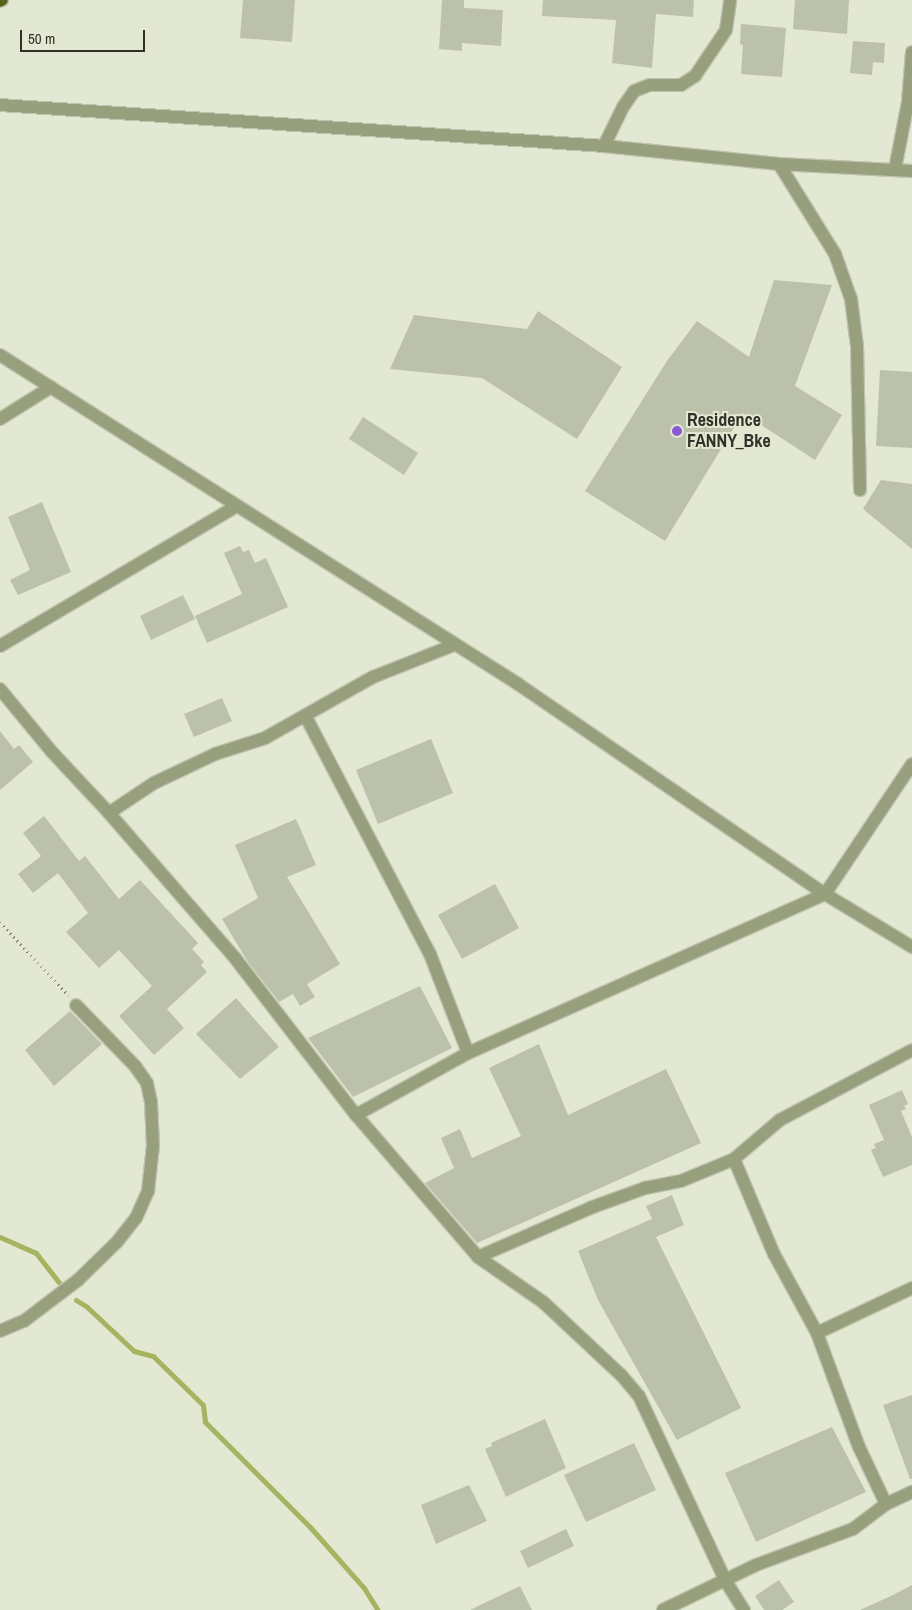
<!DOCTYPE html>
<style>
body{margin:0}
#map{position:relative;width:912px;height:1610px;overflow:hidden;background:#e3e8d2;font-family:"Archivo Narrow",sans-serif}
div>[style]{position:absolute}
.stream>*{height:5px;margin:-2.5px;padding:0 2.5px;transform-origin:2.5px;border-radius:2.5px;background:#a5b460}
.building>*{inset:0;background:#bcc1ac}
.path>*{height:3px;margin-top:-1.5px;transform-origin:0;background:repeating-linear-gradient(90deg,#828576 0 1px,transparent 0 5px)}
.roads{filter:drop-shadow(1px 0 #bfc4b0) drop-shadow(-1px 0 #bfc4b0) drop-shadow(0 1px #bfc4b0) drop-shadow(0 -1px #bfc4b0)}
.minor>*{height:12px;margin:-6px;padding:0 6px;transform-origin:6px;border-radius:6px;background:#979f7c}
.major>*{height:12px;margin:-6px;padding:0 6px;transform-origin:6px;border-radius:6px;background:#58631c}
.dots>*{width:14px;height:14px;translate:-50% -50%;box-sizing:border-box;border:2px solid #e3e8d2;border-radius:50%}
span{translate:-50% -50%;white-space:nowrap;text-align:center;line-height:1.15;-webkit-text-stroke:4px #e3e8d2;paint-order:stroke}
.poi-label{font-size:18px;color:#303229;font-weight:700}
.left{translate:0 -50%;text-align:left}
.scale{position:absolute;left:20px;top:30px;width:125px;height:22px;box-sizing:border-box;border:2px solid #303229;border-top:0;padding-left:6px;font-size:15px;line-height:18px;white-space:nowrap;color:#303229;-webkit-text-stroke:4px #e3e8d2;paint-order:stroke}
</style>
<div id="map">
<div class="stream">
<div style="left:0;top:1237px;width:39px;rotate:24deg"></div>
<div style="left:36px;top:1253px;width:39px;rotate:52deg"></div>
<div style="left:76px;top:1300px;width:13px;rotate:32deg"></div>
<div style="left:87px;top:1307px;width:64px;rotate:43.1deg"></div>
<div style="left:134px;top:1351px;width:20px;rotate:15deg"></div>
<div style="left:153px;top:1356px;width:70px;rotate:44.4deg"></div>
<div style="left:203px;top:1405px;width:17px;rotate:83deg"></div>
<div style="left:205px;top:1422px;width:148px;rotate:45deg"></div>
<div style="left:310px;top:1527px;width:81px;rotate:48.5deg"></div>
<div style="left:364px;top:1588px;width:26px;rotate:58deg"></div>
</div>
<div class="building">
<div style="clip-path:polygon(243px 0,295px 0,292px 42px,240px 38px)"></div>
<div style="clip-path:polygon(442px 0,464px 0,464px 8px,503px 10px,501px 46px,462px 43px,462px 51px,439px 49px)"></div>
<div style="clip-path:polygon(543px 0,694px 0,693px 17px,656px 14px,652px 68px,612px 63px,616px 20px,542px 16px)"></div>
<div style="clip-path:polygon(795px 0,849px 0,847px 34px,793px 29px)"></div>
<div style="clip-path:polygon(741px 24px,786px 28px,782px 77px,741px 74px,743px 45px,740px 44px)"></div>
<div style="clip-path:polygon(853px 41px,885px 43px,884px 63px,873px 62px,872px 75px,850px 73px)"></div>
<div style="clip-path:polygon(774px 280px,832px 285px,795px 386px,842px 415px,815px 460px,743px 413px,665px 541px,585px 491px,667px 361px,697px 321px,749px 357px)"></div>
<div style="clip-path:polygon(538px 311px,622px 367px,577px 439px,482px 378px,390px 369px,414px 315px,527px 329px)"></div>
<div style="clip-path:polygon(880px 370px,912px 372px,912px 448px,876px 446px)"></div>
<div style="clip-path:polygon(363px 417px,418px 453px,404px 475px,349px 439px)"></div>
<div style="clip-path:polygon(881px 480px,912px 484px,912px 549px,863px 509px)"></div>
<div style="clip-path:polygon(42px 502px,71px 572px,18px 595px,10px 580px,30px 570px,8px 517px)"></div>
<div style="clip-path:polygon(240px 546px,243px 552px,249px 550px,255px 563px,266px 558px,288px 607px,207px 643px,195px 616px,242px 594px,224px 553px)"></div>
<div style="clip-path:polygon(183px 595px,195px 619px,151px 640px,140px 616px)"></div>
<div style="clip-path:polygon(222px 698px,232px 721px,194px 737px,184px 714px)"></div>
<div style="clip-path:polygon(0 731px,14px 749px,19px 745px,33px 762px,0 790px)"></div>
<div style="clip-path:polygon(431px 739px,453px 793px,378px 824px,356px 770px)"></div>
<div style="clip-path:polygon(44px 816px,79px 861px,85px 856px,119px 899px,140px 880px,198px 943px,192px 949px,204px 962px,201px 965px,207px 972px,167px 1009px,184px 1028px,154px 1055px,119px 1016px,152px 986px,119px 950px,99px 968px,66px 932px,88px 913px,58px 873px,33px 893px,18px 874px,41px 856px,23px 833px)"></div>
<div style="clip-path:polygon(296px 819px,316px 865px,287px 877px,340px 964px,307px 984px,315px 997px,300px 1006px,293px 994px,279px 1002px,248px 962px,222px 919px,258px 898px,235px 845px)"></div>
<div style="clip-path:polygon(495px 884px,519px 928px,462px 959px,438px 915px)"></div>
<div style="clip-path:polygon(420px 986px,452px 1048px,353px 1097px,308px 1038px)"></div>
<div style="clip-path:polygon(236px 998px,279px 1047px,240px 1079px,196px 1034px)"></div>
<div style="clip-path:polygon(70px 1011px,102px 1044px,54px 1086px,25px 1050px)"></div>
<div style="clip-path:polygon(539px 1044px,568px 1115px,666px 1069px,701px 1143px,477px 1243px,425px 1183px,454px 1168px,441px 1138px,460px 1129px,472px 1158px,521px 1136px,489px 1068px)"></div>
<div style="clip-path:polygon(902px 1090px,908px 1104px,904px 1106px,906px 1109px,901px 1111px,912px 1137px,912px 1165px,883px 1177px,871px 1150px,876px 1148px,874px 1144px,884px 1140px,869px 1105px)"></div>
<div style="clip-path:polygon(672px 1195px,684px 1225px,656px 1237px,741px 1408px,677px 1440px,598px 1300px,578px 1251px,652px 1219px,646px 1206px)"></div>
<div style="clip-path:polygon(912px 1395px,912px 1479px,910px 1479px,883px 1405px)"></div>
<div style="clip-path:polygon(545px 1419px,566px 1468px,506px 1497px,485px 1449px,492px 1446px,491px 1443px)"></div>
<div style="clip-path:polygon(832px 1427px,866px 1492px,756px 1542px,725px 1473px)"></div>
<div style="clip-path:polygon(634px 1443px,656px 1490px,586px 1522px,564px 1475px)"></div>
<div style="clip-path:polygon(469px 1485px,487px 1521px,436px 1544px,421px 1505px)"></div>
<div style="clip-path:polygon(566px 1529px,574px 1546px,528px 1568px,520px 1551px)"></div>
<div style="clip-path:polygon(779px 1580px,794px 1602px,782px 1610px,764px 1610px,755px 1596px)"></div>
<div style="clip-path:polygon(912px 1585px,912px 1610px,860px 1610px,893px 1595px)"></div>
<div style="clip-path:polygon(520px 1586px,532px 1610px,470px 1610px)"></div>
</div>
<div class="path">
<div style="left:0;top:922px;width:100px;rotate:47deg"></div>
</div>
<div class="roads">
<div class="minor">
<div style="left:0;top:105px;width:605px;rotate:3.88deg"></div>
<div style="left:604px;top:146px;width:176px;rotate:5.9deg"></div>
<div style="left:779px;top:164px;width:133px;rotate:3deg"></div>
<div style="left:604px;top:146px;width:43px;rotate:-64deg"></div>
<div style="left:623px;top:107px;width:19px;rotate:-55deg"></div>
<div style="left:634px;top:91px;width:17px;rotate:-21deg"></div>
<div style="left:650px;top:85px;width:31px"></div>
<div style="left:681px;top:85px;width:17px;rotate:-33deg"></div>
<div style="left:695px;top:76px;width:55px;rotate:-56deg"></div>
<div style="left:726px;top:30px;width:30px;rotate:-82deg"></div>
<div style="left:779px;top:164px;width:106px;rotate:58.1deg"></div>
<div style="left:835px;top:254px;width:48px;rotate:70.4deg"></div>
<div style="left:851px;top:299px;width:47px;rotate:82.7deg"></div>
<div style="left:857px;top:346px;width:144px;rotate:88.8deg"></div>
<div style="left:895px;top:169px;width:68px;rotate:-79deg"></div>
<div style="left:908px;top:102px;width:50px;rotate:-85.4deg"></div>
<div style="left:0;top:355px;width:614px;rotate:32.42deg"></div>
<div style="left:518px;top:684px;width:372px;rotate:34.4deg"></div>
<div style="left:825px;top:894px;width:102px;rotate:31.3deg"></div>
<div style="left:0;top:419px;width:60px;rotate:-32.1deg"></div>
<div style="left:0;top:646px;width:275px;rotate:-30.6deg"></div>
<div style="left:0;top:689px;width:82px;rotate:50.5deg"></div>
<div style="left:52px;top:752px;width:83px;rotate:46.9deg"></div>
<div style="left:109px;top:813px;width:192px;rotate:49deg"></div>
<div style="left:235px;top:958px;width:198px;rotate:52.4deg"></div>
<div style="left:356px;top:1115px;width:187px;rotate:49.3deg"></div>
<div style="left:478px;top:1257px;width:79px;rotate:34.7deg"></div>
<div style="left:543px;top:1302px;width:108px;rotate:43.1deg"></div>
<div style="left:622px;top:1376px;width:26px;rotate:50deg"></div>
<div style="left:639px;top:1396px;width:203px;rotate:64.9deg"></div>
<div style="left:725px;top:1580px;width:36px;rotate:58deg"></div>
<div style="left:306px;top:717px;width:267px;rotate:62.4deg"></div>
<div style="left:430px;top:954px;width:106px;rotate:69deg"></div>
<div style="left:109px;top:813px;width:54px;rotate:-33.7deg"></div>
<div style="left:154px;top:783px;width:68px;rotate:-25.4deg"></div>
<div style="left:215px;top:754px;width:52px;rotate:-17.7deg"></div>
<div style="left:265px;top:738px;width:124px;rotate:-29.5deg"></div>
<div style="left:373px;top:677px;width:87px;rotate:-21.6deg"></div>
<div style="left:356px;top:1115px;width:128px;rotate:-29deg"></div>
<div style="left:468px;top:1053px;width:391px;rotate:-24deg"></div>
<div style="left:825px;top:894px;width:156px;rotate:-56.2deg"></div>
<div style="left:734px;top:1159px;width:103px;rotate:67.2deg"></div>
<div style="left:774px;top:1254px;width:90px;rotate:61.4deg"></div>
<div style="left:817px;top:1333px;width:121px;rotate:69.8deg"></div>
<div style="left:859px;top:1447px;width:63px;rotate:64.7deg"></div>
<div style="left:478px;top:1257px;width:122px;rotate:-23.6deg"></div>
<div style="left:590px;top:1208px;width:59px;rotate:-20deg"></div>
<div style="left:645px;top:1188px;width:37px;rotate:-11deg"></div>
<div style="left:681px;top:1181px;width:57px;rotate:-22.5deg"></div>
<div style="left:734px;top:1159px;width:60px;rotate:-40.3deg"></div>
<div style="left:780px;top:1120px;width:149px;rotate:-27.9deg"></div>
<div style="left:0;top:1331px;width:26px;rotate:-23deg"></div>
<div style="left:24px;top:1321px;width:68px;rotate:-37.2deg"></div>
<div style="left:78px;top:1280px;width:54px;rotate:-44.3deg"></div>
<div style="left:117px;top:1242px;width:31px;rotate:-52deg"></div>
<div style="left:136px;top:1218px;width:30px;rotate:-66deg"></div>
<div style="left:148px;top:1191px;width:45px;rotate:-83.7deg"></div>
<div style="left:153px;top:1146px;width:44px;rotate:-92.6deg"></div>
<div style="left:151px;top:1102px;width:19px;rotate:-102deg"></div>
<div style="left:147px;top:1083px;width:19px;rotate:-125deg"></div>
<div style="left:136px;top:1067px;width:86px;rotate:-134.1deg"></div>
<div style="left:817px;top:1333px;width:105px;rotate:-25.3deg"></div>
<div style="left:663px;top:1610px;width:103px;rotate:-25.8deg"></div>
<div style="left:756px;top:1565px;width:103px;rotate:-20.4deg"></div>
<div style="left:853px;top:1529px;width:41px;rotate:-37.1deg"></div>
<div style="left:886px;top:1504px;width:29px;rotate:-25deg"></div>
</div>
<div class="major">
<div style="left:0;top:1px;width:2px;rotate:-27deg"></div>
</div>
</div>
<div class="dots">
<div style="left:677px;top:431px;background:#8759d2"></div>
</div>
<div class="poi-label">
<span class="left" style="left:687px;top:431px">Residence<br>FANNY_Bke</span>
</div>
<div class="scale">50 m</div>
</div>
